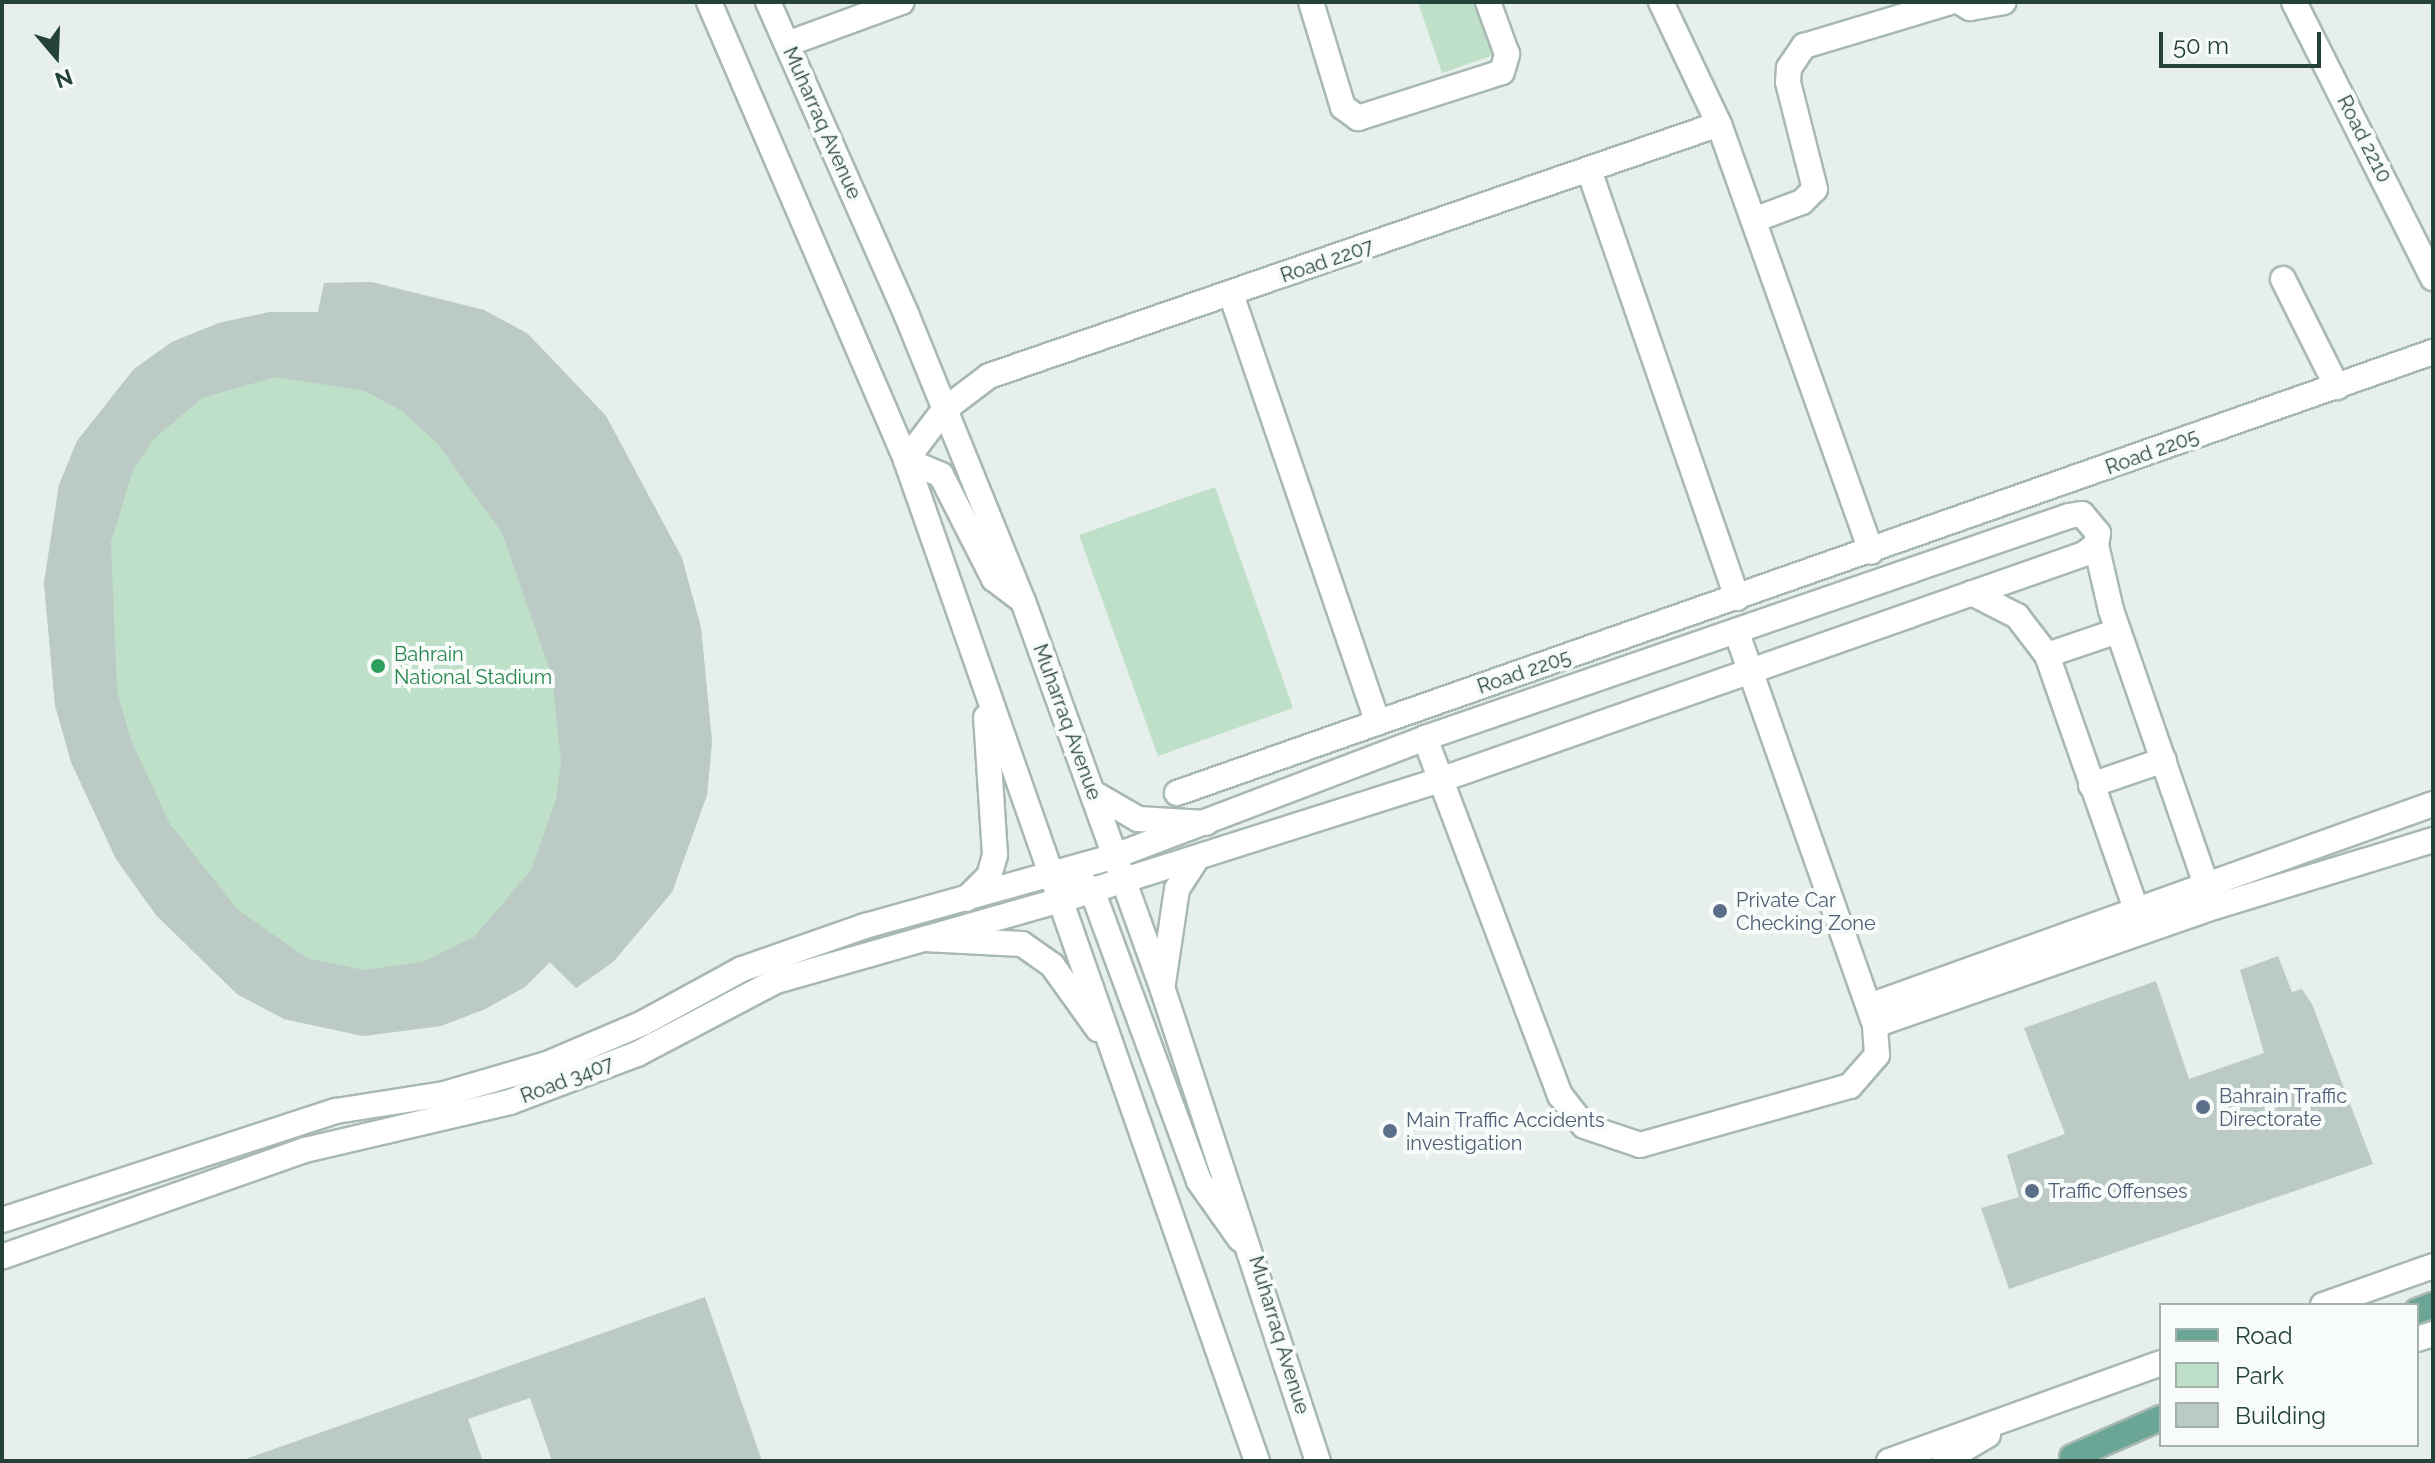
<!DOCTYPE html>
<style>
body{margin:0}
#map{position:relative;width:2435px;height:1463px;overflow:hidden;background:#e6efeb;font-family:Raleway,sans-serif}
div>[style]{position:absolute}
.green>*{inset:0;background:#bfe0c8}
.building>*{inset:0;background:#bbcac4}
.roads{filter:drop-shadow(2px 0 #a8b8b2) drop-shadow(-2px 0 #a8b8b2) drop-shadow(0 2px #a8b8b2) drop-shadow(0 -2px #a8b8b2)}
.minor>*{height:24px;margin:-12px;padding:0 12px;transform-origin:12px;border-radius:12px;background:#fff}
.secondary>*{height:24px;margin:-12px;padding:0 12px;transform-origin:12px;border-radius:12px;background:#fff}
.primary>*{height:24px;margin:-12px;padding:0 12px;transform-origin:12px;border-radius:12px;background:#6aa596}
.dots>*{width:22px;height:22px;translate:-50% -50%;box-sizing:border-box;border:4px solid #f7fbf9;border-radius:50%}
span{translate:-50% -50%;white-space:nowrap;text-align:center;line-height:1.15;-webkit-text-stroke:8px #f7fbf9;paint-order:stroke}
.street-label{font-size:20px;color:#24423a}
.leisure-label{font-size:20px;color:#27864d}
.left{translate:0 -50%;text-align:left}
.service-label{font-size:20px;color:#4e5e75}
.frame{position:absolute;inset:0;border:4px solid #24423a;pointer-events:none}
.legend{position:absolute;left:2159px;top:1303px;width:260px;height:144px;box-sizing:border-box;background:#f7fbf9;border:2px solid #a3b1ad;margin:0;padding:10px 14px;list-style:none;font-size:24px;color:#24423a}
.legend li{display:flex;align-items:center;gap:16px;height:40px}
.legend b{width:40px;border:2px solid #a3b1ad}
.north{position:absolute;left:16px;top:16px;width:80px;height:80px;-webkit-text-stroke:6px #f7fbf9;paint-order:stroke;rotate:161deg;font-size:22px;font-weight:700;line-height:32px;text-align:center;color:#24423a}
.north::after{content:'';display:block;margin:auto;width:28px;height:36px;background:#24423a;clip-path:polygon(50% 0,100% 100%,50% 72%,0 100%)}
.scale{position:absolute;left:2159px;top:32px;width:162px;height:36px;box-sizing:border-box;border:4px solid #24423a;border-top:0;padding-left:10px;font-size:24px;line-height:28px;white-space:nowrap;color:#24423a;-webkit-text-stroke:6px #f7fbf9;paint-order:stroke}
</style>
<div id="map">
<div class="green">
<div style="clip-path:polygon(1418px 2px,1476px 2px,1494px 55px,1442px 73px)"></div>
<div style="clip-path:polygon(371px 282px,484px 310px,528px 334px,606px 416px,682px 558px,701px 628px,712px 743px,707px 795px,672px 892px,613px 962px,576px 988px,549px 962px,525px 987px,485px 1009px,441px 1026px,363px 1036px,284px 1019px,237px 994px,156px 915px,116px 859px,71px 762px,55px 705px,44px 583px,59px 485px,77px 441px,134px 369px,172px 342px,219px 323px,270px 312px,318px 312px,324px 283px)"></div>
<div style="clip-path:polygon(1215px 487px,1293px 708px,1158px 756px,1079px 535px)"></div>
</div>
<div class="building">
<div style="clip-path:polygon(evenodd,371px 282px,484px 310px,528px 334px,606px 416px,682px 558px,701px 628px,712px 742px,707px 795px,672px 892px,613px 962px,576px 988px,550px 962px,525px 987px,485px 1009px,441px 1026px,363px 1036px,284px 1019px,237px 994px,156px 915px,116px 859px,71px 762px,55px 705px,44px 583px,59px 485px,77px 441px,134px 369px,172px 342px,219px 323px,270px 312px,318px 312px,324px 283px,371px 282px,276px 377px,365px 391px,402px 411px,437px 443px,502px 533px,552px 676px,561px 762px,556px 799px,531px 870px,474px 937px,422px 962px,364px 970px,307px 958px,237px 909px,170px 824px,131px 740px,117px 691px,111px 542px,133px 470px,153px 440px,202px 398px,276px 377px)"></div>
<div style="clip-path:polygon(2278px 956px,2292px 992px,2302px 989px,2312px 1004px,2373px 1164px,2009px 1289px,1981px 1208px,2019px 1197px,2007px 1155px,2065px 1134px,2024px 1028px,2156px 981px,2189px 1079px,2264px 1053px,2240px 970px)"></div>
<div style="clip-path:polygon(705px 1297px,762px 1461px,552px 1461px,530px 1398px,468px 1419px,483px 1461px,240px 1461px)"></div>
</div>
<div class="roads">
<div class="minor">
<div style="left:1311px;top:2px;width:110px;rotate:73.1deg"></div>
<div style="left:1343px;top:107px;width:19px;rotate:36deg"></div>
<div style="left:1358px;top:118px;width:151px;rotate:-17.7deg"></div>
<div style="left:1502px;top:72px;width:19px;rotate:-74deg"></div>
<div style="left:1507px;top:54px;width:55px;rotate:-110.1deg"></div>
<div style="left:1661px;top:2px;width:135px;rotate:64.6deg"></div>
<div style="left:1719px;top:124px;width:454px;rotate:70.4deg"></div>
<div style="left:1960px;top:2px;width:12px;rotate:31deg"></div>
<div style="left:1970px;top:8px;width:34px;rotate:-10deg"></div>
<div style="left:2294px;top:2px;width:309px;rotate:63.3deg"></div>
<div style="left:787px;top:44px;width:122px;rotate:-20.1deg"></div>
<div style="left:1589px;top:170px;width:453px;rotate:70.9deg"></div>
<div style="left:1754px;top:220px;width:51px;rotate:-20.6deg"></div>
<div style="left:1802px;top:202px;width:18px;rotate:-45deg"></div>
<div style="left:1815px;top:189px;width:110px;rotate:-104.2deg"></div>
<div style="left:1788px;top:82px;width:14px;rotate:-86deg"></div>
<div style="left:1789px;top:68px;width:27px;rotate:-56deg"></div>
<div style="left:1804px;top:46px;width:153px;rotate:-16.7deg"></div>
<div style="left:2283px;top:279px;width:121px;rotate:63.4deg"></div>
<div style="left:1231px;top:294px;width:453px;rotate:71.1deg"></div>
<div style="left:944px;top:410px;width:56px;rotate:-37.1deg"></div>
<div style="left:989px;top:376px;width:772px;rotate:-19.04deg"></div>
<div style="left:2096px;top:545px;width:67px;rotate:77deg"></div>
<div style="left:2111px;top:610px;width:308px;rotate:70.9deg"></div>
<div style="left:1972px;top:593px;width:51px;rotate:27.1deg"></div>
<div style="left:2017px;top:616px;width:49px;rotate:52.4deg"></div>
<div style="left:2047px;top:655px;width:285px;rotate:70.7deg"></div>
<div style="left:2047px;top:655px;width:75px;rotate:-18.7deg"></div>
<div style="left:1425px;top:738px;width:382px;rotate:69.3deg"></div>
<div style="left:1560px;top:1095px;width:39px;rotate:52deg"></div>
<div style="left:1584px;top:1126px;width:59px;rotate:18.7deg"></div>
<div style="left:1640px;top:1145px;width:218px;rotate:-15.7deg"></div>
<div style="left:1850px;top:1086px;width:41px;rotate:-48.9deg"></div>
<div style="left:1877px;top:1055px;width:30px;rotate:-94deg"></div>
<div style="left:1875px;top:1025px;width:418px;rotate:-109.4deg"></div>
<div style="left:2091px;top:785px;width:77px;rotate:-18.9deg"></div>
<div style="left:1177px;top:793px;width:1331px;rotate:-19.35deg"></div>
<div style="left:1869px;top:1006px;width:599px;rotate:-19.71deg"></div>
<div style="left:1875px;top:1025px;width:359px;rotate:-19.2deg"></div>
<div style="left:2214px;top:907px;width:229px;rotate:-17deg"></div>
<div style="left:2px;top:1220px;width:351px;rotate:-18.1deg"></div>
<div style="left:336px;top:1111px;width:109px;rotate:-8.9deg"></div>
<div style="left:444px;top:1094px;width:107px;rotate:-16.2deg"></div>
<div style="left:547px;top:1064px;width:104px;rotate:-23.1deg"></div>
<div style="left:643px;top:1023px;width:113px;rotate:-28.6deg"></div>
<div style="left:742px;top:969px;width:130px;rotate:-19.3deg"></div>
<div style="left:865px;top:926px;width:260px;rotate:-15.6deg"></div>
<div style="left:1115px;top:856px;width:332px;rotate:-20.8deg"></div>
<div style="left:1425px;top:738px;width:681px;rotate:-19.02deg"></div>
<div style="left:2069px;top:516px;width:13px;rotate:-9deg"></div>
<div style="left:2082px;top:514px;width:25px;rotate:50deg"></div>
<div style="left:2098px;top:533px;width:12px;rotate:99deg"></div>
<div style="left:2096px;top:545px;width:15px;rotate:143deg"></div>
<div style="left:2084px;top:554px;width:683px;rotate:160.66deg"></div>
<div style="left:1440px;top:780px;width:394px;rotate:162.4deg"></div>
<div style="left:1064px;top:899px;width:299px;rotate:164.1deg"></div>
<div style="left:776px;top:981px;width:157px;rotate:152.3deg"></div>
<div style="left:637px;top:1054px;width:136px;rotate:159.3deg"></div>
<div style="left:510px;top:1102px;width:211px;rotate:166.8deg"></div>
<div style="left:305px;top:1150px;width:321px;rotate:160.6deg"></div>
</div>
<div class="secondary">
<div style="left:709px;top:2px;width:499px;rotate:66.7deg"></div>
<div style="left:906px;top:460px;width:1061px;rotate:70.68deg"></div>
<div style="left:768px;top:2px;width:343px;rotate:66.1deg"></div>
<div style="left:907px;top:316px;width:308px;rotate:67.9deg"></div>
<div style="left:1023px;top:601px;width:413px;rotate:70.2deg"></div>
<div style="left:1163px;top:990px;width:496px;rotate:71.8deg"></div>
<div style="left:906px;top:460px;width:38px;rotate:23deg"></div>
<div style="left:941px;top:475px;width:117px;rotate:63deg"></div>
<div style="left:994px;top:579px;width:35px;rotate:37deg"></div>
<div style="left:906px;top:460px;width:63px;rotate:-52.8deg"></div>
<div style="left:1093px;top:793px;width:52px;rotate:30deg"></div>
<div style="left:1138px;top:819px;width:68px;rotate:3.4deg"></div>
<div style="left:1055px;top:873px;width:21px;rotate:11deg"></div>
<div style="left:1076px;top:877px;width:21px;rotate:39deg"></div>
<div style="left:1092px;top:890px;width:310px;rotate:69.8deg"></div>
<div style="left:1199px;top:1181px;width:71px;rotate:54.7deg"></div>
<div style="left:966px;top:899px;width:33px;rotate:-45deg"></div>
<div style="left:989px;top:876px;width:22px;rotate:-74deg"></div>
<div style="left:995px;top:855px;width:138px;rotate:-93.7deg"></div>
<div style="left:925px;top:939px;width:97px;rotate:3deg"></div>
<div style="left:1022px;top:944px;width:37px;rotate:35deg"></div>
<div style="left:1052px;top:965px;width:79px;rotate:54.3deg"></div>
<div style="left:1163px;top:983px;width:95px;rotate:-81.5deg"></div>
<div style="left:1177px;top:889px;width:37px;rotate:-57deg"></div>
<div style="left:2323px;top:1305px;width:117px;rotate:-19.5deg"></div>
<div style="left:2417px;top:1339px;width:17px;rotate:-17deg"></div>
<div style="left:1889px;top:1461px;width:289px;rotate:-19.8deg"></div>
<div style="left:1944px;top:1461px;width:51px;rotate:-30.6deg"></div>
</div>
<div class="primary">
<div style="left:2417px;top:1311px;width:17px;rotate:-21deg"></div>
<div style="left:2072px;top:1457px;width:97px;rotate:-23.7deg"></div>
</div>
</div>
<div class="dots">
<div style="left:378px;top:666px;background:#2e9e5b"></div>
<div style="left:1720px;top:911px;background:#5c6f8a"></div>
<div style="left:2203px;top:1107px;background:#5c6f8a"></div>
<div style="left:1390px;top:1131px;background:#5c6f8a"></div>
<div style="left:2032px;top:1191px;background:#5c6f8a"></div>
</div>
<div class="street-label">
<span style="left:822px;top:123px;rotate:66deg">Muharraq Avenue</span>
<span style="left:2364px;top:139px;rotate:63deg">Road 2210</span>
<span style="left:1327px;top:261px;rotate:-19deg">Road 2207</span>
<span style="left:2152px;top:452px;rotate:-20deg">Road 2205</span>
<span style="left:1524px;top:672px;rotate:-19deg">Road 2205</span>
<span style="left:1067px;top:722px;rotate:70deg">Muharraq Avenue</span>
<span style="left:567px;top:1080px;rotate:-21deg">Road 3407</span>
<span style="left:1279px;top:1335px;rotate:73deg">Muharraq Avenue</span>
</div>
<div class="leisure-label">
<span class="left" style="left:394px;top:666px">Bahrain<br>National Stadium</span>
</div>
<div class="service-label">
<span class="left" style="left:1736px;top:912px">Private Car<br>Checking Zone</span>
<span class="left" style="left:2219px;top:1108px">Bahrain Traffic<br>Directorate</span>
<span class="left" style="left:1406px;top:1132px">Main Traffic Accidents<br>investigation</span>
<span class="left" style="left:2048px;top:1191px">Traffic Offenses</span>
</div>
<div class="frame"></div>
<ul class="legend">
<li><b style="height:10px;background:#6aa596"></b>Road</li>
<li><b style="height:22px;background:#bfe0c8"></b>Park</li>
<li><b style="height:22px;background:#bbcac4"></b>Building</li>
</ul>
<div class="north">N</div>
<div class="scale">50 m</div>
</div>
